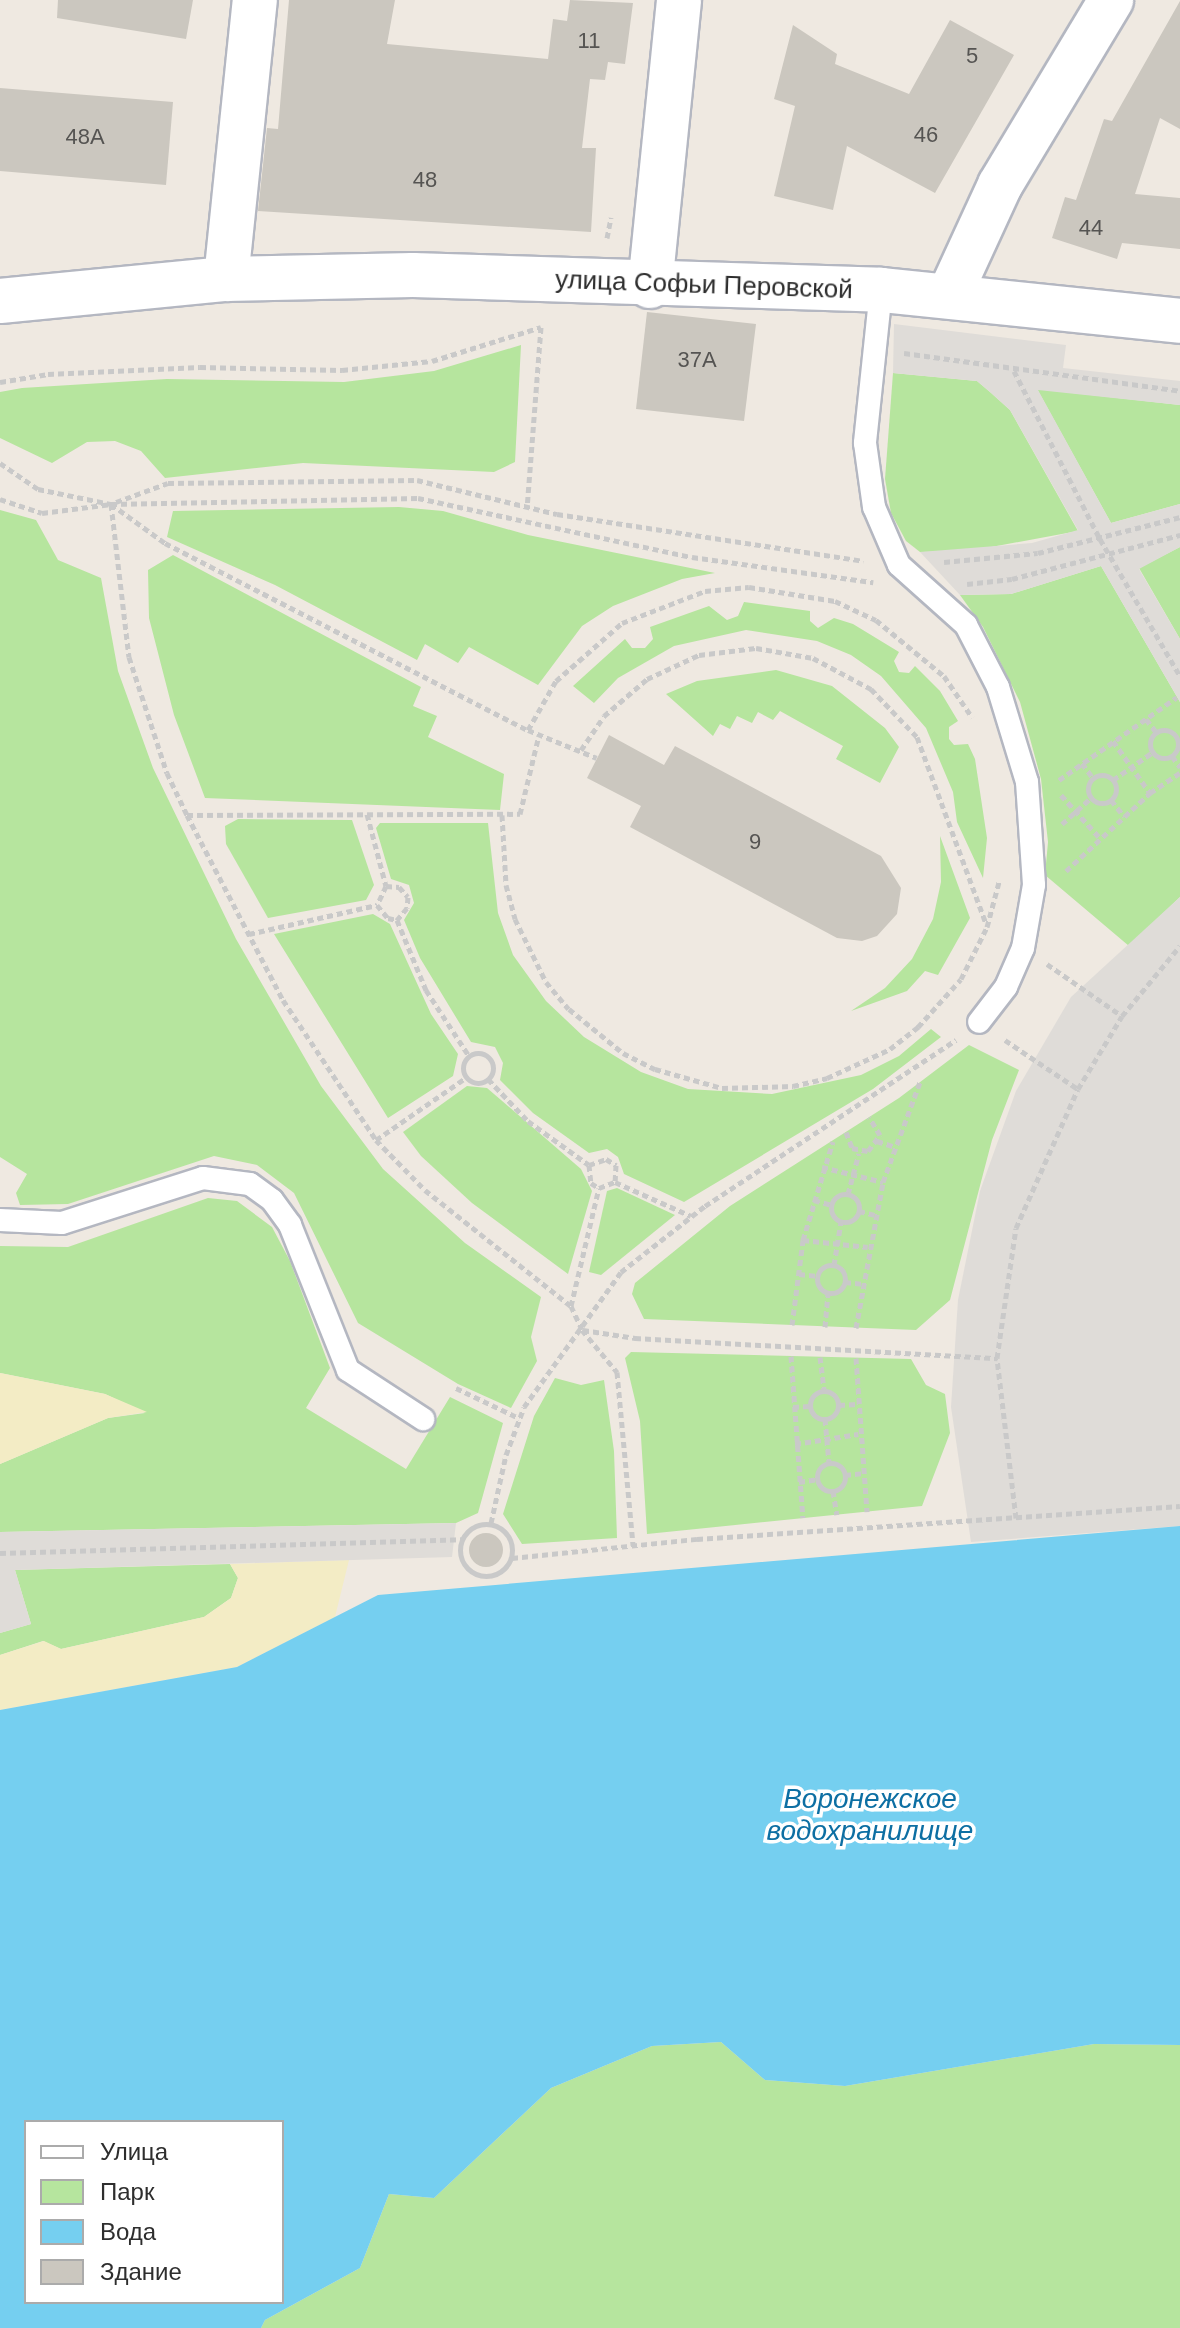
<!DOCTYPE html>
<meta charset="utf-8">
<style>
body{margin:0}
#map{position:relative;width:1180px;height:2328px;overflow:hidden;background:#efe9e1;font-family:Helvetica,sans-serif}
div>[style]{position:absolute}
.green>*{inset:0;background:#b6e59e}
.sand>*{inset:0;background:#f3ecc5}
.plaza>*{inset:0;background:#dfdcd8}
.water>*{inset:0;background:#75cff0}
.building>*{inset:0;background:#cbc7bf}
.round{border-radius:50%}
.path>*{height:5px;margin-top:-2.5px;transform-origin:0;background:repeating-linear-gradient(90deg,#c9c9c9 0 6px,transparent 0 10px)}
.path>.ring{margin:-2.5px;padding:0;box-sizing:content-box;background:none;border:5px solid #c9c9c9;border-radius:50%}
.roads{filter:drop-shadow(2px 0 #b4b7c1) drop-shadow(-2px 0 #b4b7c1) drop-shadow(0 2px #b4b7c1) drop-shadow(0 -2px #b4b7c1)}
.service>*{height:22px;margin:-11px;padding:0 11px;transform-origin:11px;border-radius:11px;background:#fff}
.minor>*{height:44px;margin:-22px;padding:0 22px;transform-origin:22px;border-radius:22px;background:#fff}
.secondary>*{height:44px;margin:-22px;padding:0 22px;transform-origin:22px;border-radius:22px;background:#fff}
span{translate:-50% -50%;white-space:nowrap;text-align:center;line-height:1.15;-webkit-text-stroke:7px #fff;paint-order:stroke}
.number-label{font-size:22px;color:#555452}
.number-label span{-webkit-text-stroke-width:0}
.street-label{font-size:26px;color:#2e2e2e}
.water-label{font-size:28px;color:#0d6fa3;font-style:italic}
.legend{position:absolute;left:24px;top:2120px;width:260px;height:184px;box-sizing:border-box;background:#fff;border:2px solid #ababab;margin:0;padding:10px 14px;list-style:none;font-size:24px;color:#2e2e2e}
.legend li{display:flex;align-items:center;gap:16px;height:40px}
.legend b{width:40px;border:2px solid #ababab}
</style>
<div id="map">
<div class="green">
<div style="clip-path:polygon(521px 345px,515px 462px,494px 472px,303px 463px,165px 478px,141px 451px,115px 441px,87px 442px,52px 463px,0 438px,0 392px,22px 388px,167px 379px,344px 382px,434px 371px)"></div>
<div style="clip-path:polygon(893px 373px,977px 381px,990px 392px,1010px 410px,1078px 531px,970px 551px,920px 552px,906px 541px,891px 513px,885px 479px)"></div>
<div style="clip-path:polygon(1037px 389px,1180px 405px,1180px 504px,1111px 523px)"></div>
<div style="clip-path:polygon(399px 507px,443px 511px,528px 535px,715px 573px,682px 579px,613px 606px,582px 626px,538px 685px,469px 647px,458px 663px,425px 644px,417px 660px,275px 585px,167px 537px,173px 511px)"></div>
<div style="clip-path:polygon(0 510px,36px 520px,58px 560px,101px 578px,118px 671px,153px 768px,236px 939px,321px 1086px,383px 1169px,465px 1243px,541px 1297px,531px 1337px,537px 1361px,511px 1408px,458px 1384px,358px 1323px,294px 1193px,257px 1165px,214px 1156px,68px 1204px,20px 1205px,16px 1193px,27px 1174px,0 1157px)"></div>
<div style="clip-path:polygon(1180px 547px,1180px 639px,1139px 568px)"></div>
<div style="clip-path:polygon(173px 555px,421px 687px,413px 706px,437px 716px,428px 737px,504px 774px,500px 810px,205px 798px,174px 715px,149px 618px,148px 570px)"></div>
<div style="clip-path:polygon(1101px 566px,1180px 702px,1180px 897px,1129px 946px,1045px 875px,1048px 842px,1041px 779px,1020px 702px,983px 627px,960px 595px,1011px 594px)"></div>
<div style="clip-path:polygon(744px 602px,810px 611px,810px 621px,818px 628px,834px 618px,853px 624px,899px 652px,894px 661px,899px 672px,909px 673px,915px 666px,940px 691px,958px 721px,949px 727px,949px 739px,954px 745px,968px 744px,975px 759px,987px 838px,983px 878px,957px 822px,953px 792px,926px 728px,881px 676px,851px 655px,817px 641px,746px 630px,674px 646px,618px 678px,594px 703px,573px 686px,625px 639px,632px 648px,645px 648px,653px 639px,650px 627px,709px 606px,727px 620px,738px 616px)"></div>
<div style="clip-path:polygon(776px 670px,832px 686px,885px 728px,899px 747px,880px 783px,836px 759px,843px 746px,780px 711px,773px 720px,758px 712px,752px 723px,737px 716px,730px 729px,720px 724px,713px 736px,666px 694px,697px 681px)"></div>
<div style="clip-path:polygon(238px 819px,352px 820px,374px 885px,366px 900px,268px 918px,226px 844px,225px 826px)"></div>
<div style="clip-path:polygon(380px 823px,488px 823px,498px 913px,513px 955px,546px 1001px,584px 1037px,641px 1072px,688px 1089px,772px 1094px,861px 1075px,899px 1056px,931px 1029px,941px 1037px,873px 1089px,684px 1202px,624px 1174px,618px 1157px,607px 1149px,589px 1153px,533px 1113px,500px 1080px,503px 1063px,495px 1047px,471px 1042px,420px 958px,404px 920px,414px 903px,409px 885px,391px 879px,376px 828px)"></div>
<div style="clip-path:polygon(940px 836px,970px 918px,938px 975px,925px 971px,907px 991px,851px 1011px,885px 988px,912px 959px,933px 919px,941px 882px)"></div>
<div style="clip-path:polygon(373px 914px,390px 924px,431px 1014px,458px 1054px,453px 1076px,388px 1118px,274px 934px)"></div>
<div style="clip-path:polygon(969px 1045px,1019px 1070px,992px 1140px,950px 1300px,916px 1330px,644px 1319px,632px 1294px,635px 1283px,730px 1206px,899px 1098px)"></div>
<div style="clip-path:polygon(467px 1086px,487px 1088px,581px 1169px,592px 1191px,568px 1274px,472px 1203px,421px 1156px,403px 1132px)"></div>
<div style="clip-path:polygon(617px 1188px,675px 1215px,601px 1275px,589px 1272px,607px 1191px)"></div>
<div style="clip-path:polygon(208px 1198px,237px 1201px,272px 1227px,290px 1261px,330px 1368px,306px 1408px,406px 1469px,450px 1397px,503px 1423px,478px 1513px,456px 1523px,0 1532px,0 1464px,108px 1418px,145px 1413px,105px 1394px,0 1373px,0 1246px,68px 1247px)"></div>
<div style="clip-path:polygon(631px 1352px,911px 1359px,926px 1385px,945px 1394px,950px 1433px,922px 1506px,647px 1534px,640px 1421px,625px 1358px)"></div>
<div style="clip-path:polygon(555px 1378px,581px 1385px,604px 1380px,614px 1451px,617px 1538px,522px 1544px,503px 1514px,534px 1416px)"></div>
<div style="clip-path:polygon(230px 1564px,238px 1578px,231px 1598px,204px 1617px,61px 1649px,43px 1641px,0 1655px,0 1633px,31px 1624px,15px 1570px)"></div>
<div style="clip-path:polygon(721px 2042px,765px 2080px,845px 2086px,1094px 2044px,1180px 2045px,1180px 2328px,261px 2328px,265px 2320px,360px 2268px,389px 2194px,434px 2198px,551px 2088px,652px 2046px)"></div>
</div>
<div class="sand">
<div style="clip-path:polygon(0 1373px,105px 1394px,147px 1412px,108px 1418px,0 1464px)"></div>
<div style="clip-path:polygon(349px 1560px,335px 1617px,237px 1667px,0 1710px,0 1655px,44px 1641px,61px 1649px,204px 1617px,231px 1598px,238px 1578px,230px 1564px)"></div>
</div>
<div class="plaza">
<div style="clip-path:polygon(894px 324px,1066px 345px,1063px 368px,1180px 381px,1180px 405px,1038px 390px,1111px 523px,1180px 504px,1180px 547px,1139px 569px,1180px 639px,1180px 702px,1101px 566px,1011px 594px,960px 595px,920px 552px,1032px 543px,1078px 530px,1010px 410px,990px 392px,977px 381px,893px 373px)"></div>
<div style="clip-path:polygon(1180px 897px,1180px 1526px,971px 1542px,951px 1407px,958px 1300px,980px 1191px,1016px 1091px,1071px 997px)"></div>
<div style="clip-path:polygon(456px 1523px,452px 1557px,15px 1570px,31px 1624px,0 1633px,0 1532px)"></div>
</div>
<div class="water">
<div style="clip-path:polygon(evenodd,1180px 1526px,1180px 2045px,1094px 2044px,845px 2086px,765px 2080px,721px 2042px,652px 2046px,551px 2088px,434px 2198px,389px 2194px,360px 2268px,265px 2320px,261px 2328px,0 2328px,0 1710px,237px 1667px,378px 1595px,1180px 1526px,26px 2122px,282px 2122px,282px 2302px,26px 2302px,26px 2122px)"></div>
</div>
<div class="building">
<div style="clip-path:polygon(58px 0,193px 0,186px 39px,57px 18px)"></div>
<div style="clip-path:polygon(289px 0,395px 0,387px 44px,548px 59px,553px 19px,567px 21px,570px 0,633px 3px,625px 64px,608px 62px,605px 80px,590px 79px,582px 148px,596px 148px,591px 232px,258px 211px,267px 128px,278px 129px)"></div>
<div style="clip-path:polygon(1180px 1px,1180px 129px,1160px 118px,1135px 194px,1180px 198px,1180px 249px,1122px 243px,1117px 259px,1052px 238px,1065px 197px,1076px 200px,1104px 119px,1112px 121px)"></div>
<div style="clip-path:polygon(950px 20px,1014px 55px,935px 193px,847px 146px,833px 210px,774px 196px,795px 106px,774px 99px,793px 25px,837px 54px,835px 64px,909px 94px)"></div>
<div style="clip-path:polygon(0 88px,173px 102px,166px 185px,0 171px)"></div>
<div style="clip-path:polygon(647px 312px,756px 324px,744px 421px,636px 409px)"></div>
<div style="clip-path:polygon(609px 735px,664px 765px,675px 746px,881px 856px,901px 888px,897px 914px,877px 936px,862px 941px,837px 938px,630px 827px,641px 806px,587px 778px)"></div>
<div class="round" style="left:469px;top:1533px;width:34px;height:34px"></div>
</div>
<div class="path">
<div style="left:607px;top:238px;width:21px;rotate:-79deg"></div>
<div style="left:904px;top:353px;width:279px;rotate:7.8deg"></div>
<div style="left:1014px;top:371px;width:189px;rotate:62.9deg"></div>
<div style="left:1100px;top:539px;width:159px;rotate:59.7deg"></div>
<div style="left:0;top:382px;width:49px;rotate:-9.5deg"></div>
<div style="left:48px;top:374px;width:152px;rotate:-2.6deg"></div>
<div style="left:200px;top:367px;width:142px;rotate:1.2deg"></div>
<div style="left:342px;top:370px;width:90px;rotate:-5.7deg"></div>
<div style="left:432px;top:361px;width:114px;rotate:-17.3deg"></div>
<div style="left:541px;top:327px;width:181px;rotate:94.4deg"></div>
<div style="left:0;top:463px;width:46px;rotate:34.4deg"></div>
<div style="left:38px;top:489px;width:75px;rotate:11.6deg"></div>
<div style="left:111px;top:504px;width:67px;rotate:35.8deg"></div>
<div style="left:165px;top:543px;width:408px;rotate:27.3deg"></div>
<div style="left:528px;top:730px;width:74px;rotate:22.1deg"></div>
<div style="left:0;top:499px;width:44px;rotate:18.4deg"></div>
<div style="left:42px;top:513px;width:70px;rotate:-7.4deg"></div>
<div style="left:111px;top:504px;width:307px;rotate:-1.1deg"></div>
<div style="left:418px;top:498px;width:280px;rotate:12.2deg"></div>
<div style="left:692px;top:557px;width:183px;rotate:7.9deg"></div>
<div style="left:116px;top:502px;width:55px;rotate:-20.1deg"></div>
<div style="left:168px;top:483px;width:249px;rotate:-0.7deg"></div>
<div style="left:417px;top:480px;width:144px;rotate:13.7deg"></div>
<div style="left:557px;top:514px;width:310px;rotate:8.7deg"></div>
<div style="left:111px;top:504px;width:154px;rotate:83.3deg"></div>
<div style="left:129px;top:657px;width:122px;rotate:71.9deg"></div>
<div style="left:167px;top:773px;width:47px;rotate:64.5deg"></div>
<div style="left:187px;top:815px;width:208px;rotate:62.6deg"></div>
<div style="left:283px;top:1000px;width:168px;rotate:56.4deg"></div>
<div style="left:376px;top:1140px;width:70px;rotate:45.6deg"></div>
<div style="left:425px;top:1190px;width:186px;rotate:38.5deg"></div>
<div style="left:571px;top:1306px;width:26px;rotate:65deg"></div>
<div style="left:582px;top:1330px;width:55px;rotate:50.2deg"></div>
<div style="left:617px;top:1372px;width:174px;rotate:84.7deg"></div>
<div style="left:944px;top:562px;width:94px;rotate:-5.5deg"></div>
<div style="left:1038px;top:553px;width:146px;rotate:-14.2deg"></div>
<div style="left:967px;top:584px;width:45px;rotate:-6.3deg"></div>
<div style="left:1012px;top:579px;width:174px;rotate:-14.7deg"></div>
<div style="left:1146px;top:719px;width:16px;rotate:52deg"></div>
<div style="left:528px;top:730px;width:56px;rotate:-60.3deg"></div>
<div style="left:556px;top:681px;width:88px;rotate:-41.3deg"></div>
<div style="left:622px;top:623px;width:89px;rotate:-21.1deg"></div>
<div style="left:705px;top:591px;width:44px;rotate:-5.2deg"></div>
<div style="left:749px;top:587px;width:87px;rotate:9.2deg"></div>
<div style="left:835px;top:601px;width:45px;rotate:24.9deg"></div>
<div style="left:876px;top:620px;width:88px;rotate:39.5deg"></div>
<div style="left:944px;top:676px;width:50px;rotate:55.7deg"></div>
<div class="ring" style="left:1150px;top:730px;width:23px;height:23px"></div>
<div style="left:1113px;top:741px;width:64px;rotate:54.6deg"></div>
<div style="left:581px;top:750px;width:41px;rotate:-55.9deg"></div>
<div style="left:604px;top:716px;width:57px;rotate:-40.7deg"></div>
<div style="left:647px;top:679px;width:57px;rotate:-24.8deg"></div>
<div style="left:699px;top:655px;width:57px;rotate:-7deg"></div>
<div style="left:756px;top:648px;width:58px;rotate:10deg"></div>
<div style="left:813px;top:658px;width:66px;rotate:28.1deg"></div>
<div style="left:871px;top:689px;width:66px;rotate:46.2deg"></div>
<div style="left:917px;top:737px;width:199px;rotate:69.7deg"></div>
<div style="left:1172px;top:756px;width:14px;rotate:54deg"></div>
<div style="left:1082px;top:763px;width:19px;rotate:54deg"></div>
<div class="ring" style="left:1088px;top:775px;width:23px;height:23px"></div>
<div style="left:1059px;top:780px;width:144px;rotate:-35.1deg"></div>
<div style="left:1113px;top:780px;width:49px;rotate:-35deg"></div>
<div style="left:1061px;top:795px;width:57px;rotate:47.9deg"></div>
<div style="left:1111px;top:800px;width:21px;rotate:51deg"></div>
<div style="left:367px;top:814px;width:74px;rotate:75.2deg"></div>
<div style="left:187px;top:815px;width:333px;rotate:-0.2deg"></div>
<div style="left:520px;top:814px;width:81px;rotate:-76.5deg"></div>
<div style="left:502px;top:815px;width:70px;rotate:86.7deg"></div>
<div style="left:506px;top:885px;width:35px;rotate:75deg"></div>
<div style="left:515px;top:919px;width:70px;rotate:63.8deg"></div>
<div style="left:546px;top:982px;width:35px;rotate:50deg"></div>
<div style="left:569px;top:1009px;width:70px;rotate:39.2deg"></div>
<div style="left:623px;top:1053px;width:36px;rotate:27deg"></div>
<div style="left:655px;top:1069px;width:70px;rotate:15.8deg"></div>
<div style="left:722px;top:1088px;width:71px;rotate:-1.6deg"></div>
<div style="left:793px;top:1086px;width:35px;rotate:-13deg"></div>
<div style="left:827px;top:1078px;width:69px;rotate:-24.7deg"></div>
<div style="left:890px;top:1049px;width:36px;rotate:-38deg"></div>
<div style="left:918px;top:1027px;width:64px;rotate:-48.1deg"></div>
<div style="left:961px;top:979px;width:58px;rotate:-63.4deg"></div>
<div style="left:987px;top:927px;width:47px;rotate:-75.1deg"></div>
<div style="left:1062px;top:824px;width:39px;rotate:-42deg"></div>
<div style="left:1066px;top:871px;width:115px;rotate:-42.9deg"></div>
<div style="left:1150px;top:793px;width:36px;rotate:-34deg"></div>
<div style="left:386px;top:886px;width:13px;rotate:4deg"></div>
<div style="left:399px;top:887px;width:13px;rotate:48deg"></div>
<div style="left:408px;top:897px;width:11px;rotate:95deg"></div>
<div style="left:407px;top:908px;width:16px;rotate:130deg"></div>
<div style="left:386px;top:886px;width:21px;rotate:115deg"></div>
<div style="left:377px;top:905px;width:17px;rotate:50deg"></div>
<div style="left:388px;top:918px;width:9px;rotate:13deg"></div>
<div style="left:397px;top:920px;width:76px;rotate:67.5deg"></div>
<div style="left:426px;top:990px;width:79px;rotate:56.9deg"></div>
<div style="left:249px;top:934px;width:131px;rotate:-12.8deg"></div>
<div style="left:1047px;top:964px;width:91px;rotate:34.7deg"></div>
<div style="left:1005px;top:1040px;width:88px;rotate:33.9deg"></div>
<div class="ring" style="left:463px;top:1053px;width:25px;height:25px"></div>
<div style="left:488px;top:1079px;width:58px;rotate:46.4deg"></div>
<div style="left:528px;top:1121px;width:75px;rotate:35.8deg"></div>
<div style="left:846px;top:1132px;width:17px;rotate:69deg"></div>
<div style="left:852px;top:1148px;width:16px;rotate:11deg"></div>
<div style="left:868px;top:1151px;width:20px;rotate:-53deg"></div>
<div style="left:880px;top:1135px;width:21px;rotate:-121deg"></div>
<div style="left:376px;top:1140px;width:111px;rotate:-34.7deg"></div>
<div style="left:877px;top:1141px;width:19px;rotate:18deg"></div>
<div style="left:589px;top:1165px;width:18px;rotate:84deg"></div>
<div style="left:591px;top:1183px;width:9px;rotate:32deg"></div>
<div style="left:599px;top:1188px;width:17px;rotate:-21deg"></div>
<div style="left:615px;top:1182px;width:83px;rotate:24.1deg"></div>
<div style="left:589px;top:1165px;width:18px;rotate:-19deg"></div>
<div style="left:606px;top:1159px;width:12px;rotate:31deg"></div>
<div style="left:616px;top:1165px;width:17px;rotate:93deg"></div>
<div style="left:822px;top:1167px;width:63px;rotate:13.8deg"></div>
<div style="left:848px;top:1194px;width:42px;rotate:-75deg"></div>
<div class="ring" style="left:831px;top:1194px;width:23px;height:23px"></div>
<div style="left:814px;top:1200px;width:18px;rotate:16deg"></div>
<div style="left:859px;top:1211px;width:16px;rotate:14deg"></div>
<div style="left:803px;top:1240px;width:65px;rotate:6.1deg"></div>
<div style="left:834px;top:1265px;width:44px;rotate:-80.8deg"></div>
<div class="ring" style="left:817px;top:1265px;width:23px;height:23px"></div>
<div style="left:799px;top:1274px;width:18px;rotate:6deg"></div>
<div style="left:845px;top:1282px;width:18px;rotate:6deg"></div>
<div style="left:571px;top:1306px;width:121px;rotate:-76.7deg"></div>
<div style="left:792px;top:1325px;width:86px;rotate:-82.6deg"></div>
<div style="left:803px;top:1240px;width:103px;rotate:-73.1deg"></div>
<div style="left:825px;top:1327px;width:35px;rotate:-85deg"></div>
<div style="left:856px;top:1328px;width:148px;rotate:-79.5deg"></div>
<div style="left:883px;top:1182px;width:107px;rotate:-69.7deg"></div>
<div style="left:583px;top:1330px;width:53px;rotate:8.7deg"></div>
<div style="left:635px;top:1338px;width:363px;rotate:3.2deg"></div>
<div style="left:791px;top:1356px;width:162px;rotate:85.8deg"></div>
<div style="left:820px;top:1357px;width:34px;rotate:83deg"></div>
<div style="left:856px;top:1358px;width:154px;rotate:85.9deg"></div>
<div style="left:456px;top:1388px;width:70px;rotate:25.5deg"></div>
<div class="ring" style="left:810px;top:1391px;width:23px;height:23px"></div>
<div style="left:839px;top:1405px;width:18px;rotate:-3deg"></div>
<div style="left:793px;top:1407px;width:17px;rotate:-3deg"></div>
<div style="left:825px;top:1419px;width:44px;rotate:84.8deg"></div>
<div style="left:795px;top:1444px;width:64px;rotate:-9deg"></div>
<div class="ring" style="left:817px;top:1463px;width:23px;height:23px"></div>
<div style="left:845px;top:1475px;width:18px;rotate:-6deg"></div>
<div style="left:799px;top:1482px;width:18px;rotate:-9deg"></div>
<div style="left:833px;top:1491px;width:24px;rotate:81deg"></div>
<div style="left:1016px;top:1518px;width:161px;rotate:-96.8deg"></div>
<div style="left:997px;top:1358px;width:131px;rotate:-81.7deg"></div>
<div style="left:1016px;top:1228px;width:152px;rotate:-66deg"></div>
<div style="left:1078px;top:1089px;width:85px;rotate:-58.9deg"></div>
<div style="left:1122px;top:1016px;width:91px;rotate:-50.4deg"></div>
<div style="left:491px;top:1523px;width:70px;rotate:-77.6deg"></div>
<div style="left:506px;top:1455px;width:51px;rotate:-69.4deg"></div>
<div style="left:524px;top:1407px;width:166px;rotate:-54.3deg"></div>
<div style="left:621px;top:1272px;width:107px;rotate:-38.2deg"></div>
<div style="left:705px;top:1206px;width:301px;rotate:-33.5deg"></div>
<div class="ring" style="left:460px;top:1524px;width:47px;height:47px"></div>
<div style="left:0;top:1553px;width:462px;rotate:-1.7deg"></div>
<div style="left:512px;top:1558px;width:186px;rotate:-5.9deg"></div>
<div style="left:697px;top:1539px;width:484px;rotate:-3.9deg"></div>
</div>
<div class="roads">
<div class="service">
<div style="left:881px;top:290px;width:154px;rotate:96deg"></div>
<div style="left:865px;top:443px;width:65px;rotate:82deg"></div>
<div style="left:874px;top:507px;width:63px;rotate:66.7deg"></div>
<div style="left:899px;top:565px;width:90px;rotate:41.8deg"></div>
<div style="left:966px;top:625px;width:70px;rotate:62.7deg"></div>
<div style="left:998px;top:687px;width:99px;rotate:73deg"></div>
<div style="left:1027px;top:782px;width:103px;rotate:86.1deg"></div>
<div style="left:1034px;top:885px;width:64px;rotate:99.9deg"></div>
<div style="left:1023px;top:948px;width:43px;rotate:113.6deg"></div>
<div style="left:1006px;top:987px;width:44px;rotate:127.6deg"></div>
<div style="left:0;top:1220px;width:62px;rotate:2.8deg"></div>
<div style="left:62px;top:1223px;width:148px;rotate:-17.7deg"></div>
<div style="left:203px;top:1178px;width:47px;rotate:7.3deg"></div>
<div style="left:250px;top:1184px;width:27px;rotate:36deg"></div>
<div style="left:272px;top:1200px;width:31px;rotate:54deg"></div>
<div style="left:290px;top:1225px;width:156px;rotate:68.2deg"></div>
<div style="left:348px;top:1370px;width:90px;rotate:33.2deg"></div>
</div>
<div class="minor">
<div style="left:226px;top:279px;width:281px;rotate:-84.1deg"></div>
<div style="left:650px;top:286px;width:287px;rotate:-84.2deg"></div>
<div style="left:949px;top:296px;width:122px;rotate:-65.3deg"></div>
<div style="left:1000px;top:185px;width:216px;rotate:-59deg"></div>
</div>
<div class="secondary">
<div style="left:0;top:301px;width:227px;rotate:-5.6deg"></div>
<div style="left:226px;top:279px;width:187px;rotate:-1.2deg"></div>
<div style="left:413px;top:275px;width:468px;rotate:1.8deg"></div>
<div style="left:881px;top:290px;width:301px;rotate:5.9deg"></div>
</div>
</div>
<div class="number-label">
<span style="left:589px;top:41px">11</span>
<span style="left:972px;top:56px">5</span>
<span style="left:926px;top:135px">46</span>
<span style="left:85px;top:137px">48А</span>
<span style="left:425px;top:180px">48</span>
<span style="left:1091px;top:228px">44</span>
<span style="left:697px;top:360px">37А</span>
<span style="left:755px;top:842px">9</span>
</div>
<div class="street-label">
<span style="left:704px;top:285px;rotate:2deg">улица Софьи Перовской</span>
</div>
<div class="water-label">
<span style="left:870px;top:1815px">Воронежское<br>водохранилище</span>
</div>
<ul class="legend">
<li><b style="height:10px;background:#fff"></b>Улица</li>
<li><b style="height:22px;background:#b6e59e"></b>Парк</li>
<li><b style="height:22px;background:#75cff0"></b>Вода</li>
<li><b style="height:22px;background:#cbc7bf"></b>Здание</li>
</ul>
</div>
